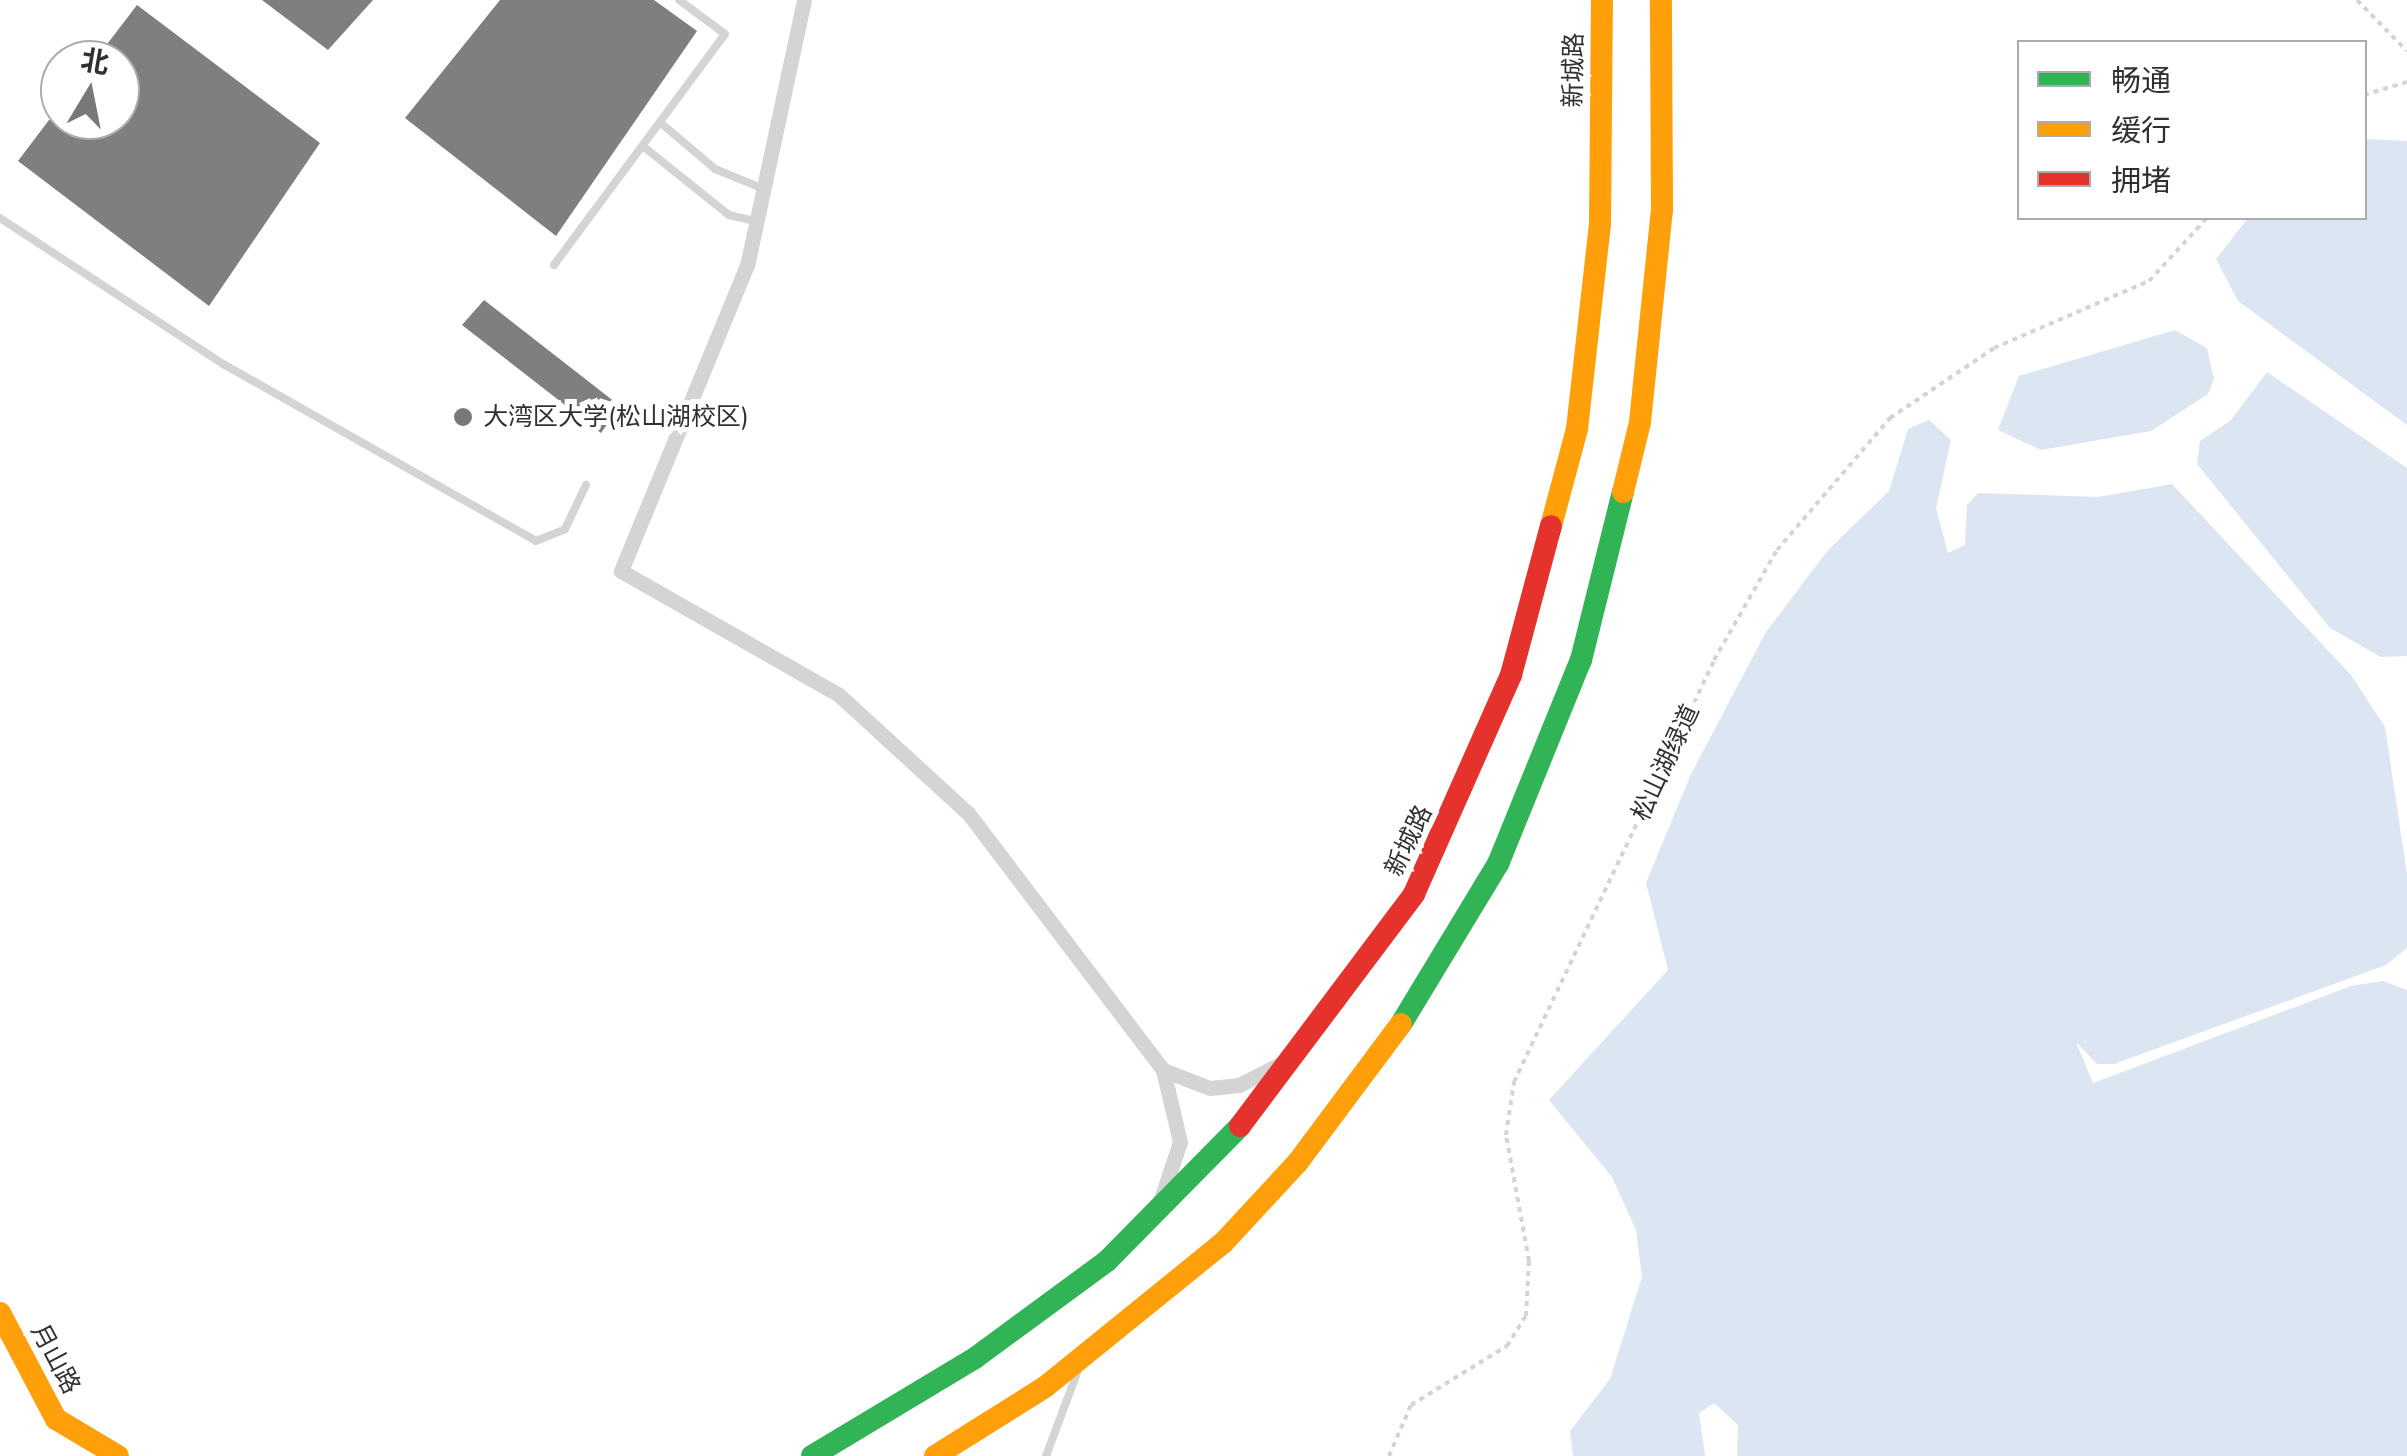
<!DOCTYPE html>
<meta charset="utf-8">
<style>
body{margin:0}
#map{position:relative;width:2407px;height:1456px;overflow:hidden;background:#fff;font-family:"Nunito Sans","Noto Sans SC",sans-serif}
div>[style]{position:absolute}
.water>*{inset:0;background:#dbe6f2}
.building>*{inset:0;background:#7f7f7f}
.path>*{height:4px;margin-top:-2px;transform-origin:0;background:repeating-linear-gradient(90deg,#d4d4d4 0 5px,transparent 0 10px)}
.lane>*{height:8px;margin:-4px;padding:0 4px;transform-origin:4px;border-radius:4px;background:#d4d4d4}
.street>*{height:15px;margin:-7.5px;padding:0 7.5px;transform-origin:7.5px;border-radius:7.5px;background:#d4d4d4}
.fast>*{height:22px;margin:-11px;padding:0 11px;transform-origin:11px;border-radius:11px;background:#30b455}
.slow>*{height:22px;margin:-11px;padding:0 11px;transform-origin:11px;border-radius:11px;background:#ff9f0a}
.jam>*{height:22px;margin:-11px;padding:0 11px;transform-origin:11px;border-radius:11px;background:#e5322d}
.dots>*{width:28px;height:28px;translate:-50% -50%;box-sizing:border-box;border:5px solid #fff;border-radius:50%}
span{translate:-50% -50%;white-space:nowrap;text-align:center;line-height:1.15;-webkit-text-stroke:10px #fff;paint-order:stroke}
.street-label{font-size:25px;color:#303030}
.poi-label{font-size:25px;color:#303030}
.left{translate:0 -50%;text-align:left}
.legend{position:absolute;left:2017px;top:40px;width:350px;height:180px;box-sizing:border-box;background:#fff;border:2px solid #acacac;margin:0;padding:12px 18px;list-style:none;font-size:30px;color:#303030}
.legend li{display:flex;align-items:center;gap:20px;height:50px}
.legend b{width:50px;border:2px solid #acacac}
.north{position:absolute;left:40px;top:40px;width:100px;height:100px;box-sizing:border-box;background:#fff;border:2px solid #acacac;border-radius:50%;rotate:10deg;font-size:28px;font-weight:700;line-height:40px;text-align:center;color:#303030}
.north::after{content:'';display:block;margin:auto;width:35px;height:45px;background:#787878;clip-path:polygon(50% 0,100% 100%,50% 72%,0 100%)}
</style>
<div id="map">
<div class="water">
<div style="clip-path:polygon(2365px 139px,2407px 141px,2407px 425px,2238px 301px,2216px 259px,2248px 218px,2364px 218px)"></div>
<div style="clip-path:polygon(2175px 330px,2207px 348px,2214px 379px,2208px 394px,2151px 431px,2041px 450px,1998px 430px,2019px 376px)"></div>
<div style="clip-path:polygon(2267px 372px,2407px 468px,2407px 656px,2381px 657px,2330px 628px,2197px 464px,2200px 441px,2231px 420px)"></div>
<div style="clip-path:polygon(1929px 420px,1951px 440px,1936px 508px,1948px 553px,1965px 545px,1967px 505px,1978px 493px,2098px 497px,2172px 484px,2351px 675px,2385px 727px,2407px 874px,2407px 948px,2386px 965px,2114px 1064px,2097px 1064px,2076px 1042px,2093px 1083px,2351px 986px,2383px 981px,2407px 990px,2407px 1456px,1737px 1456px,1738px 1425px,1714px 1403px,1699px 1413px,1705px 1456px,1573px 1456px,1570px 1431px,1610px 1379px,1642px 1277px,1636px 1230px,1612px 1177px,1549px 1100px,1668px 970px,1646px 883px,1691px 774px,1766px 632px,1828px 550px,1889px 491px,1908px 429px)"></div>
</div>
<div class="building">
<div style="clip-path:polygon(262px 0,373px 0,328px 50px)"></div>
<div style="clip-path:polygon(500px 0,654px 0,697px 31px,556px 236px,405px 118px)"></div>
<div style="clip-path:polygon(137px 5px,320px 143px,209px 306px,18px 161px,49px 120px,120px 120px,120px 60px,95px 60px)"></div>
<div style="clip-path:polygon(484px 300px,620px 406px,601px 433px,462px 325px)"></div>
</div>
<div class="path">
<div style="left:2357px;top:0;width:71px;rotate:45.6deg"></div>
<div style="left:2364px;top:95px;width:45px;rotate:-16.8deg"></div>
<div style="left:1389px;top:1456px;width:56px;rotate:-66.7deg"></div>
<div style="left:1411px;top:1405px;width:113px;rotate:-31.6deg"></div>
<div style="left:1507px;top:1346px;width:36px;rotate:-58deg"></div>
<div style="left:1526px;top:1316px;width:55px;rotate:-86.9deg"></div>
<div style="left:1529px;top:1261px;width:128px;rotate:-100.3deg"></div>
<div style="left:1506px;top:1135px;width:54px;rotate:-81.4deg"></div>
<div style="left:1514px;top:1082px;width:467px;rotate:-64.6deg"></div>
<div style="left:1714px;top:660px;width:127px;rotate:-60.2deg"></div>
<div style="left:1777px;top:550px;width:174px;rotate:-49.4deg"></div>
<div style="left:1890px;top:418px;width:125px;rotate:-33.9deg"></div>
<div style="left:1994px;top:348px;width:169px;rotate:-23.4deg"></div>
<div style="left:2149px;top:281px;width:86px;rotate:-47.4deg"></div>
</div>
<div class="lane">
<div style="left:662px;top:124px;width:70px;rotate:40.3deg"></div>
<div style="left:715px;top:169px;width:53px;rotate:22.2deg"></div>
<div style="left:644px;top:147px;width:109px;rotate:38.7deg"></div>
<div style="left:729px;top:215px;width:27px;rotate:13deg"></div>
<div style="left:0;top:218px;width:269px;rotate:33.2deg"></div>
<div style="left:225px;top:365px;width:357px;rotate:29.5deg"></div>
<div style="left:536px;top:541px;width:31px;rotate:-22deg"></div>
<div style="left:565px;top:529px;width:49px;rotate:-64.5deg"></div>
<div style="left:554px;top:265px;width:287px;rotate:-53.5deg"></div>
<div style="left:725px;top:34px;width:57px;rotate:-143.5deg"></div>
<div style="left:1046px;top:1456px;width:89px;rotate:-69.5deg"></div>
</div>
<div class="street">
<div style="left:804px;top:0;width:271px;rotate:102.1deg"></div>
<div style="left:747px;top:265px;width:331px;rotate:112.4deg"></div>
<div style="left:621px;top:571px;width:251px;rotate:29.6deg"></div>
<div style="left:839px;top:695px;width:175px;rotate:42.5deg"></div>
<div style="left:968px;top:813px;width:323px;rotate:52.8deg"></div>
<div style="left:1163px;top:1070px;width:74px;rotate:76.7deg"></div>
<div style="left:1180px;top:1142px;width:60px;rotate:108.4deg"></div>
<div style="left:1163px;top:1070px;width:50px;rotate:21deg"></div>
<div style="left:1210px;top:1088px;width:29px;rotate:-6deg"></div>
<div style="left:1239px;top:1085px;width:62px;rotate:-27deg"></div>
</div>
<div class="fast">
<div style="left:1401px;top:1024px;width:187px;rotate:-58.8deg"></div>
<div style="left:1498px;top:864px;width:220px;rotate:-67.9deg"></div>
<div style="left:1581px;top:660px;width:173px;rotate:-76deg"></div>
<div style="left:812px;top:1456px;width:190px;rotate:-31deg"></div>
<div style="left:975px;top:1358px;width:164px;rotate:-36.3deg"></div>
<div style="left:1107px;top:1261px;width:190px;rotate:-45.4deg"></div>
</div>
<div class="slow">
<div style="left:1623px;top:492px;width:72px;rotate:-76.3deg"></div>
<div style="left:1640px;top:422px;width:213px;rotate:-84.1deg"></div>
<div style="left:1662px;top:210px;width:210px;rotate:-90.3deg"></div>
<div style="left:1551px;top:526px;width:100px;rotate:-75deg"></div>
<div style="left:1577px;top:429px;width:206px;rotate:-83.6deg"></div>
<div style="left:1600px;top:224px;width:224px;rotate:-89.5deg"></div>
<div style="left:0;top:1313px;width:120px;rotate:62.2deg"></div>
<div style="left:56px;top:1419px;width:72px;rotate:30.8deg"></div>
<div style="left:935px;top:1456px;width:130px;rotate:-32.1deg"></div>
<div style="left:1045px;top:1387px;width:229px;rotate:-39deg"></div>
<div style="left:1223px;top:1243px;width:110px;rotate:-47.2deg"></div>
<div style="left:1298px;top:1162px;width:172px;rotate:-53.3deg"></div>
</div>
<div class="jam">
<div style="left:1240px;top:1126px;width:290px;rotate:-53.1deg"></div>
<div style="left:1414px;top:894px;width:240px;rotate:-66.1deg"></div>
<div style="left:1511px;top:675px;width:154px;rotate:-75deg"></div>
</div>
<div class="dots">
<div style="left:463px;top:417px;background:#787878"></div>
</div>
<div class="street-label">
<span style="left:1574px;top:70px;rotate:-89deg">新城路</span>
<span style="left:1666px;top:763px;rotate:-65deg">松山湖绿道</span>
<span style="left:1409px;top:841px;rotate:-64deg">新城路</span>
<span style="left:55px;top:1359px;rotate:62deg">月山路</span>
</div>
<div class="poi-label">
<span class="left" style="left:483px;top:417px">大湾区大学(松山湖校区)</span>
</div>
<ul class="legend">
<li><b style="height:12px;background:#30b455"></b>畅通</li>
<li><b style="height:12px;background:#ff9f0a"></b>缓行</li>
<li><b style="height:12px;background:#e5322d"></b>拥堵</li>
</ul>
<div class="north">北</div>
</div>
